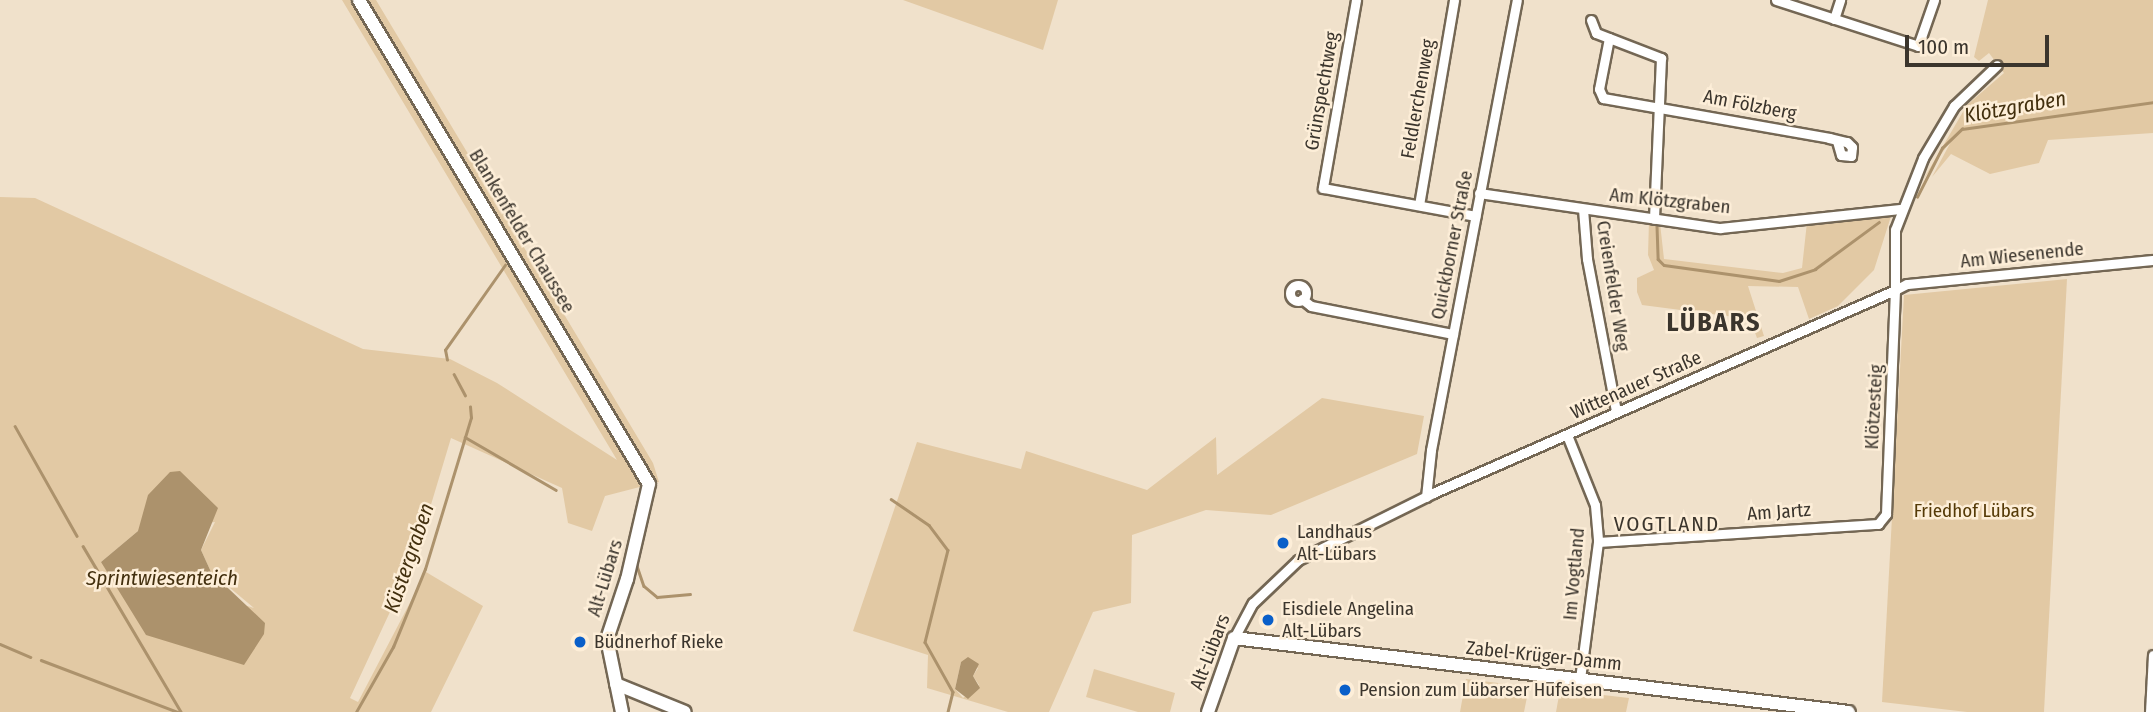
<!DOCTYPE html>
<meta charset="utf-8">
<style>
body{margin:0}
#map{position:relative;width:2153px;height:712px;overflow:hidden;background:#f0e1cb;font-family:"Fira Sans Condensed",sans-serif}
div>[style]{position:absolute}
.green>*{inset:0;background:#e2c9a4}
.water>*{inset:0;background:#ac926c}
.stream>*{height:2.5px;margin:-1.25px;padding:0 1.25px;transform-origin:1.25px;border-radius:1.25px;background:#ac926c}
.roads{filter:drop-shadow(2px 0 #746754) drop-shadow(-2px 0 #746754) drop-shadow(0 2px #746754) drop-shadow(0 -2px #746754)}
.street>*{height:9px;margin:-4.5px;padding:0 4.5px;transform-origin:4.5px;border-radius:4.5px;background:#fff}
.street>.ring{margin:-4.5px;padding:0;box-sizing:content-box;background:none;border:9px solid #fff;border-radius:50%}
.secondary>*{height:12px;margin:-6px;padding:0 6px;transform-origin:6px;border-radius:6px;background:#fff}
.dots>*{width:19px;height:19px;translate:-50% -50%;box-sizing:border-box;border:4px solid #fdeed8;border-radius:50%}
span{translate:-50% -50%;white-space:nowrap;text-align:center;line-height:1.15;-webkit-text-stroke:5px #fdeed8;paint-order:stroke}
.street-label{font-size:19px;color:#3b352d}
.park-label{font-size:19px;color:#553a07}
.poi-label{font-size:19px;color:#3b352d}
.left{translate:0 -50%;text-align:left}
.water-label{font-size:21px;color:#422f0e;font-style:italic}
.neighbourhood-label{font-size:21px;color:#3b352d;letter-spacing:2px}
.district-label{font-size:26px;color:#3b352d;font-weight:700;letter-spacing:2px}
.scale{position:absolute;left:1905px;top:35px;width:144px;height:32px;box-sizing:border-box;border:4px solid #3b352d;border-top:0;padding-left:9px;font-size:21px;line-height:24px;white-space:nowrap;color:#3b352d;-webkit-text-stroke:5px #fdeed8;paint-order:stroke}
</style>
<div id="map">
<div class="green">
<div style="clip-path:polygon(evenodd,342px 0,376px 0,653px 463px,659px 482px,605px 496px,592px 531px,568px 523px,562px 488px,451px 438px,415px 558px,350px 698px,358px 702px,426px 572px,483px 606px,431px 712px,0 712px,0 197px,35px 198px,363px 349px,450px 359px,497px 383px,617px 460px,342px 0,215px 522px,201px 550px,211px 572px,254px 608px,101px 562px,138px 531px,215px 522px)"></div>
<div style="clip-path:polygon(903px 0,1058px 0,1043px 50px)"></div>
<div style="clip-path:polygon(1988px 0,2153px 0,2153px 133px,2048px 140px,2039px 163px,1990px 174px,1951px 154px,1932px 177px,1954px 136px,1923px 180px,1967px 105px,2004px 73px,1989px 53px,1979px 61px,1974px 57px)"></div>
<div style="clip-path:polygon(1892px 213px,1874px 270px,1838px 306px,1809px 319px,1798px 287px,1748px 286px,1764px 336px,1757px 338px,1750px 319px,1642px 305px,1637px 292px,1637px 278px,1654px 270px,1648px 255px,1649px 221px,1660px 223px,1664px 259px,1783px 273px,1802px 268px,1807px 222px)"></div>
<div style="clip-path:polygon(2067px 279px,2044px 712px,1967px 712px,1882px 702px,1904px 295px)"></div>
<div style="clip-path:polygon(evenodd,1322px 398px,1424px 416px,1417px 454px,1271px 515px,1206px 510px,1132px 535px,1131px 603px,1093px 612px,1049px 712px,1008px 712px,927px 688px,928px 655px,853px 631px,917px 442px,1021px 469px,1026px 451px,1147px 490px,1216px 437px,1217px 475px,1322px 398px,961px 662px,978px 668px,973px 676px,979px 685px,963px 698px,955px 689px,961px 662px)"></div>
<div style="clip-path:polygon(1094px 669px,1175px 693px,1170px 712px,1138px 712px,1086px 697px)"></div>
<div style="clip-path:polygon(1466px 679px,1529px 687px,1524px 712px,1460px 712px)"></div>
<div style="clip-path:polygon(1560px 690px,1629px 698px,1626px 712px,1556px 712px)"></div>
</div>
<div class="water">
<div style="clip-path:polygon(180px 471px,218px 508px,201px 550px,211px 572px,265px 623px,264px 634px,244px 665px,146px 635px,101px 562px,138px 531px,148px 495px,170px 472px)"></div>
<div style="clip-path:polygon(968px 657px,979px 664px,973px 676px,980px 688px,968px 699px,955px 689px,961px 662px)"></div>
</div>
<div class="stream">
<div style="left:1917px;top:197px;width:55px;rotate:-63deg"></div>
<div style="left:1942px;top:148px;width:28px;rotate:-44deg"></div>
<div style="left:1962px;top:129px;width:193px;rotate:-8deg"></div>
<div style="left:1657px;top:226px;width:33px;rotate:88deg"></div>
<div style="left:1658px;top:259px;width:8px;rotate:45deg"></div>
<div style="left:1664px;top:265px;width:116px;rotate:7.9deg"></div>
<div style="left:1779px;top:281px;width:38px;rotate:-18deg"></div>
<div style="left:1815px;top:269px;width:79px;rotate:-36.3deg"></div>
<div style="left:447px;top:360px;width:10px;rotate:-101deg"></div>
<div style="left:445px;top:350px;width:104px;rotate:-54.8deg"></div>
<div style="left:454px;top:374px;width:24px;rotate:62deg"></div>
<div style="left:15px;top:426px;width:126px;rotate:60.6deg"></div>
<div style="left:465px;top:437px;width:105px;rotate:30.2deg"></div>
<div style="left:891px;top:499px;width:46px;rotate:34.4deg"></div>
<div style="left:929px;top:525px;width:31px;rotate:53deg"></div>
<div style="left:948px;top:550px;width:95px;rotate:104deg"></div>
<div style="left:925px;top:642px;width:57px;rotate:60.8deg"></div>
<div style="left:953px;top:692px;width:21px;rotate:104deg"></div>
<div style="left:83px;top:546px;width:193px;rotate:59.4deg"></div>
<div style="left:637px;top:566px;width:21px;rotate:71deg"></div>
<div style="left:644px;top:586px;width:17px;rotate:40deg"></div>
<div style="left:657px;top:597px;width:33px;rotate:-5deg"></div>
<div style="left:0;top:644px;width:33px;rotate:23deg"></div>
<div style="left:41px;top:660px;width:147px;rotate:20.8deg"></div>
<div style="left:356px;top:712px;width:75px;rotate:-60.4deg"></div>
<div style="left:393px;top:647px;width:84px;rotate:-67.7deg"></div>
<div style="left:425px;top:569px;width:158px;rotate:-73.1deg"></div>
<div style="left:471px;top:418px;width:11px;rotate:-95deg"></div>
</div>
<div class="roads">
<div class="street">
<div style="left:1356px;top:0;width:191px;rotate:100deg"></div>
<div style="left:1323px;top:188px;width:155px;rotate:10.4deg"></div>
<div style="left:1776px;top:0;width:149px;rotate:17.9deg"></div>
<div style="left:1918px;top:46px;width:49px;rotate:-70.8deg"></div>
<div style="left:1834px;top:19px;width:20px;rotate:-72deg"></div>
<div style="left:1591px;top:20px;width:14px;rotate:69deg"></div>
<div style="left:1596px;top:33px;width:70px;rotate:21deg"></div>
<div style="left:1661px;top:58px;width:161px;rotate:92.5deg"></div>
<div style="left:1609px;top:38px;width:52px;rotate:101.1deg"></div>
<div style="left:1599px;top:89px;width:10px;rotate:66deg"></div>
<div style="left:1603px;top:98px;width:230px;rotate:10deg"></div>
<div style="left:1829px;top:138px;width:18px;rotate:13deg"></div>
<div style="left:1847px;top:142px;width:7px;rotate:45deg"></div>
<div style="left:1852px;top:147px;width:9px;rotate:96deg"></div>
<div style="left:1851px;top:156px;width:10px;rotate:-174deg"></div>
<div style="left:1841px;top:155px;width:15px;rotate:-106deg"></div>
<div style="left:1479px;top:193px;width:244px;rotate:8.3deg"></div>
<div style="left:1720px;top:228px;width:181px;rotate:-6deg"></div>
<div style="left:1419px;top:205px;width:208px;rotate:-80.3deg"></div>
<div style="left:1583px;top:209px;width:50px;rotate:85.4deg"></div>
<div style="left:1587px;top:259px;width:155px;rotate:79.2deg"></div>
<div class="ring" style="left:1290px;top:285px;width:7px;height:7px"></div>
<div style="left:1302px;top:299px;width:11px;rotate:38deg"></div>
<div style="left:1311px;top:306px;width:145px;rotate:11.2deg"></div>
<div style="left:1567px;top:435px;width:75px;rotate:68.2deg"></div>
<div style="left:1595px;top:505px;width:37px;rotate:85deg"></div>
<div style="left:1598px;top:542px;width:138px;rotate:97.5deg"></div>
<div style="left:1426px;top:497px;width:47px;rotate:-83.9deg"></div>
<div style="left:1431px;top:450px;width:458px;rotate:-79.2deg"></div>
<div style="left:1598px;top:542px;width:281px;rotate:-3.7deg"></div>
<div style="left:1878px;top:524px;width:13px;rotate:-51deg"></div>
<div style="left:1886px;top:514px;width:224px;rotate:-87.7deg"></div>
<div style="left:1895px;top:290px;width:13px;rotate:-27deg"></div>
<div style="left:1907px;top:284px;width:247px;rotate:-5.6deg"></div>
<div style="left:1234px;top:638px;width:40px;rotate:-62deg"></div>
<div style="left:1253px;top:603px;width:62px;rotate:-43.7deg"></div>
<div style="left:1298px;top:560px;width:151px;rotate:-26.4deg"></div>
<div style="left:1433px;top:493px;width:505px;rotate:-23.72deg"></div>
<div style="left:1895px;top:290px;width:60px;rotate:-90deg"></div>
<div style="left:1895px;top:230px;width:77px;rotate:-68.7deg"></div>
<div style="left:1923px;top:158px;width:61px;rotate:-59.2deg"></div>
<div style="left:1954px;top:106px;width:59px;rotate:-43.6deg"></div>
<div style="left:2150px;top:712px;width:57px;rotate:-87deg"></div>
</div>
<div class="secondary">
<div style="left:359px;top:0;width:564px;rotate:59.07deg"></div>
<div style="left:649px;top:484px;width:98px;rotate:103deg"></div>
<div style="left:627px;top:579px;width:63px;rotate:108.4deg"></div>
<div style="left:607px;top:639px;width:75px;rotate:78.4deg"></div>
<div style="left:616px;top:684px;width:74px;rotate:22.1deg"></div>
<div style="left:1208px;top:712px;width:78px;rotate:-70.6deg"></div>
<div style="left:1234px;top:638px;width:619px;rotate:6.86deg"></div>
</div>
</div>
<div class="dots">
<div style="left:1283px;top:543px;background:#0a5fc9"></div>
<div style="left:1268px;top:620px;background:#0a5fc9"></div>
<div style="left:580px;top:642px;background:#0a5fc9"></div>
<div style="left:1345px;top:690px;background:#0a5fc9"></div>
</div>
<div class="street-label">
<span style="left:1322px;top:91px;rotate:-80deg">Grünspechtweg</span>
<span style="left:1418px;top:99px;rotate:-80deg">Feldlerchenweg</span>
<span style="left:1750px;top:105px;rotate:11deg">Am Fölzberg</span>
<span style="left:1670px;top:201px;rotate:6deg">Am Klötzgraben</span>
<span style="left:522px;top:231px;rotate:59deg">Blankenfelder Chaussee</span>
<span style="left:1452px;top:245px;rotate:-79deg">Quickborner Straße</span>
<span style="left:2022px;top:255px;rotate:-6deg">Am Wiesenende</span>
<span style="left:1613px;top:286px;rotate:81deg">Creienfelder Weg</span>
<span style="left:1636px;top:385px;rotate:-24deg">Wittenauer Straße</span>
<span style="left:1874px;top:407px;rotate:-87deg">Klötzesteig</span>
<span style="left:1779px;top:512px;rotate:-4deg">Am Jartz</span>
<span style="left:1574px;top:574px;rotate:-85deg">Im Vogtland</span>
<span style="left:605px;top:578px;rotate:-73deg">Alt-Lübars</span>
<span style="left:1210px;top:652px;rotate:-69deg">Alt-Lübars</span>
<span style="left:1544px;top:656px;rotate:6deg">Zabel-Krüger-Damm</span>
</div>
<div class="park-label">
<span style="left:1974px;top:511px">Friedhof Lübars</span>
</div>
<div class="poi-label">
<span class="left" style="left:1297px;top:543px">Landhaus<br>Alt-Lübars</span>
<span class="left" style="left:1282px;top:620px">Eisdiele Angelina<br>Alt-Lübars</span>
<span class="left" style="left:594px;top:642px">Büdnerhof Rieke</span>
<span class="left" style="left:1359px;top:690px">Pension zum Lübarser Hufeisen</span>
</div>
<div class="water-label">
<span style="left:2015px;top:107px;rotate:-10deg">Klötzgraben</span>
<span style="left:409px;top:558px;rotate:-71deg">Küstergraben</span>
<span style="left:162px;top:578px">Sprintwiesenteich</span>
</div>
<div class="neighbourhood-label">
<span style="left:1667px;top:524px">VOGTLAND</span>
</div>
<div class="district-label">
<span style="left:1714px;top:323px">LÜBARS</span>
</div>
<div class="scale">100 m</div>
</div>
